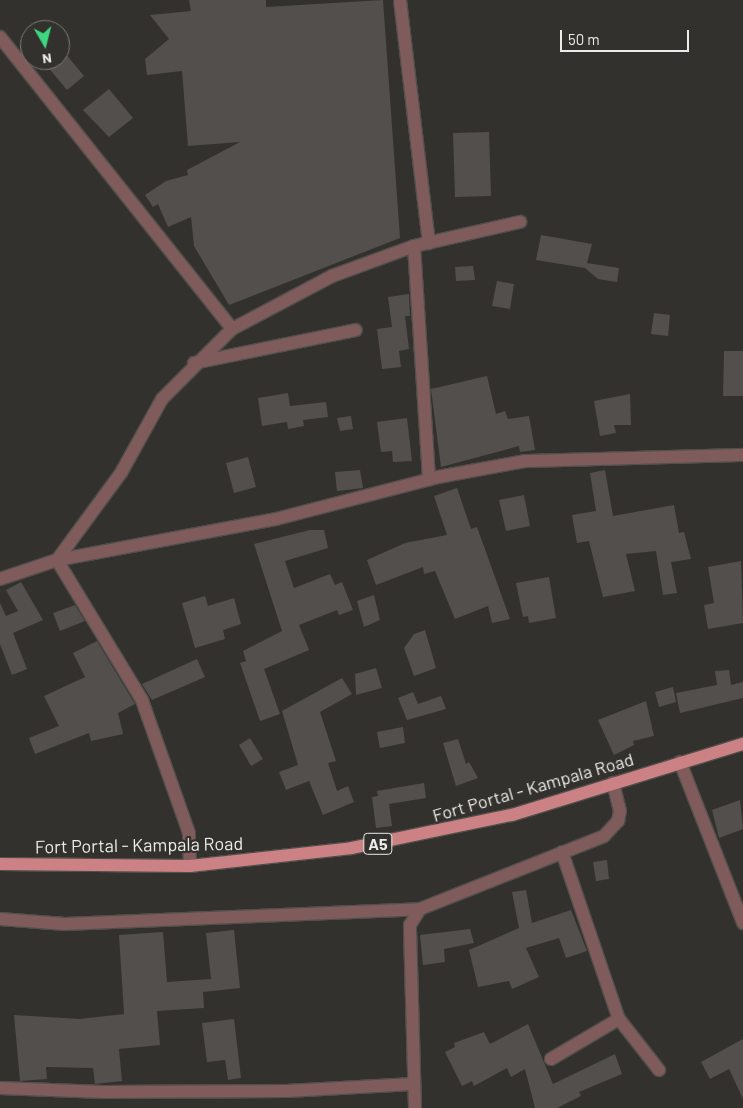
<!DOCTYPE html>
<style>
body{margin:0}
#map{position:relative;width:743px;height:1108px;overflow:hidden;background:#33312d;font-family:Barlow,sans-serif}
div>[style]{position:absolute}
.building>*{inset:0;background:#534f4c}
.roads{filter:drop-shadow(1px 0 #514f4b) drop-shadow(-1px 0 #514f4b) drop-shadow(0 1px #514f4b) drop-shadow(0 -1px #514f4b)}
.minor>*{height:12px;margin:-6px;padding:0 6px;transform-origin:6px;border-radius:6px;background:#7f5b5b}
.primary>*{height:12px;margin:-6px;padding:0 6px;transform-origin:6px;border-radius:6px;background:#cc8284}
span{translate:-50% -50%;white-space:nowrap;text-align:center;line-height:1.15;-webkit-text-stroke:4.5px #33312d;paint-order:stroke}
.shield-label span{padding:1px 4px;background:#33312d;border:1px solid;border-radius:4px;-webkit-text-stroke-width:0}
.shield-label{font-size:16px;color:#edebe9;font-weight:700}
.street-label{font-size:18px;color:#edebe9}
.north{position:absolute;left:20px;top:20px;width:50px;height:50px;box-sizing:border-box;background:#33312d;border:1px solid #7d7b78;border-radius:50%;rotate:172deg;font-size:14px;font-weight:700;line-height:20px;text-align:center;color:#edebe9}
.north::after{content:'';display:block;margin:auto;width:18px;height:22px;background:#3cd77e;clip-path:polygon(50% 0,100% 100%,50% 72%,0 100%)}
.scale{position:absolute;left:560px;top:30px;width:129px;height:22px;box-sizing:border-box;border:2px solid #edebe9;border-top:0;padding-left:6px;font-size:15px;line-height:18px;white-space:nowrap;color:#edebe9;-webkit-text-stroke:4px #33312d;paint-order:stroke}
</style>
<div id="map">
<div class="building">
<div style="clip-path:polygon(189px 0,266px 0,266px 7px,383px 0,400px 238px,229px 305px,194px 246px,191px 217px,168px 227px,158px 204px,153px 207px,145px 195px,166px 181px,188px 175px,187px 170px,240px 142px,188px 146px,182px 71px,147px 75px,145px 59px,169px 39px,150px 15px,191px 11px)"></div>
<div style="clip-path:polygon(60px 47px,84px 76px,67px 90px,42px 60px,60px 60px)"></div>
<div style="clip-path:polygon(109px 89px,133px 118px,109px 137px,83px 110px)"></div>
<div style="clip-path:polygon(489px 132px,491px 196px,455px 197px,453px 133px)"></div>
<div style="clip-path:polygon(541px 235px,592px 244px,587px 263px,619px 268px,617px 282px,598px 279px,585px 268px,536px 260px)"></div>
<div style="clip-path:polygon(473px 266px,475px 280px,456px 281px,455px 267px)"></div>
<div style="clip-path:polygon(497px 281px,514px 284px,510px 309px,492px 306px)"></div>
<div style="clip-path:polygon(409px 294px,410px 316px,405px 316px,409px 349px,399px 351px,401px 367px,382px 369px,377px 329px,392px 327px,388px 297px)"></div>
<div style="clip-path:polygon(654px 313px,670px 315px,668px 336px,651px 334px)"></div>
<div style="clip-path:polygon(724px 351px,743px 351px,743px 396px,723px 396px)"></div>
<div style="clip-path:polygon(487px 376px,496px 414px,505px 411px,508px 419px,529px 416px,535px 450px,520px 452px,519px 446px,441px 467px,431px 389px)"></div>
<div style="clip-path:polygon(288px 393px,290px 406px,326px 402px,328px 417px,303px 420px,304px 426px,288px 429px,287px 422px,262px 426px,258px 398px)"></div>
<div style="clip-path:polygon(630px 394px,631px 425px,614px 425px,616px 433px,600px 436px,594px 401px)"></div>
<div style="clip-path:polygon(351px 416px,353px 429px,340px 431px,337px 418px)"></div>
<div style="clip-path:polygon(407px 418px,412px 461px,393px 462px,392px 451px,381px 452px,377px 422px)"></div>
<div style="clip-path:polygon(248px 457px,256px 487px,234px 493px,226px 463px)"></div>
<div style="clip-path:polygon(360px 470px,363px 488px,337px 491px,335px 472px)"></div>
<div style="clip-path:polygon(605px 470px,613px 516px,674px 505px,679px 533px,684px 532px,691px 559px,671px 562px,677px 593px,663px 595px,656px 551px,626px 554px,635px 591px,603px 597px,589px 541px,577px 543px,572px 515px,596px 511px,590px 473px)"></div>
<div style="clip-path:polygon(457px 488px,471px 529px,477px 527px,510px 619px,492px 623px,488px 606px,455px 619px,435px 571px,424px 574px,423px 567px,376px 585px,367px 560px,405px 543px,447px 535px,434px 496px)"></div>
<div style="clip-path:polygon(524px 495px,530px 526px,506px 531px,499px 500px)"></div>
<div style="clip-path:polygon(310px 530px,324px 530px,328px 548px,285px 561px,294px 588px,330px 574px,335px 585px,342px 582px,353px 610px,339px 615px,337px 610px,299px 625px,309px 650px,264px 669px,280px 714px,260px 721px,240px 663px,246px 661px,243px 651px,282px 631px,254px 544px)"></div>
<div style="clip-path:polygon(741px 561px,743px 623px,708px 629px,704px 605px,714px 603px,708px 567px)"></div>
<div style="clip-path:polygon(549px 577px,556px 618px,529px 623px,528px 616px,523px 617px,516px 583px)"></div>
<div style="clip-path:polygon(21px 582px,43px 620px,13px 633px,27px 669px,12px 675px,0 644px,0 603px,6px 616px,18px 611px,6px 590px)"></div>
<div style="clip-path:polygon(374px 595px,380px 620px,364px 627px,357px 601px)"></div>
<div style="clip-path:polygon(205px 596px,208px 606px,234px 598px,241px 624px,223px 630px,225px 639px,195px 648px,182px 603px)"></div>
<div style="clip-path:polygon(75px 605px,85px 621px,60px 631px,53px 613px)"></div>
<div style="clip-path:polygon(425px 630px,436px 668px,414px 676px,404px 648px,414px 634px)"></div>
<div style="clip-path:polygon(97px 641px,135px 704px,118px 713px,123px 734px,91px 741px,89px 733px,35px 754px,29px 738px,59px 726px,44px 696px,85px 677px,73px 653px)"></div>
<div style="clip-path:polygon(197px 659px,205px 677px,152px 700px,142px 684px)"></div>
<div style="clip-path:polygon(376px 668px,382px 688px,356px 695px,355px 674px)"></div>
<div style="clip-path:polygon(729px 670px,731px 685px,743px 682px,743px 698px,680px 713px,676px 693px,717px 685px,715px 671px)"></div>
<div style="clip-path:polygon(342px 678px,352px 694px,320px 712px,336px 761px,328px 763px,337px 791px,348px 786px,354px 802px,323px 815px,309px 781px,286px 790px,279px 772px,298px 765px,282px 711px)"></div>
<div style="clip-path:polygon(673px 687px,676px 702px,659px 707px,655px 692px)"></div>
<div style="clip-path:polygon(413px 692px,418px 704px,441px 696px,446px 709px,407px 720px,398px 698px)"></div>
<div style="clip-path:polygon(646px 701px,654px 736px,633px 741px,634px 745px,614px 755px,598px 720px)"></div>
<div style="clip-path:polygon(403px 727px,405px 743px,380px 748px,377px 732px)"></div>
<div style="clip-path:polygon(250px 738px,263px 759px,251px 766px,239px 745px)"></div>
<div style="clip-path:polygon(458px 739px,466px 764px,469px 762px,478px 778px,456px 786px,443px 743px)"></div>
<div style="clip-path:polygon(424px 783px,426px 798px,389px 804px,392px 826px,376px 828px,372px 797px,378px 796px,377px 791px)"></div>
<div style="clip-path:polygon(740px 800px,743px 829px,719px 838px,712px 810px)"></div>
<div style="clip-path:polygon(607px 860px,609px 879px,596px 881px,593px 862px)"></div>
<div style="clip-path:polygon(526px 890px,532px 923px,571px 910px,587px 951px,566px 958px,559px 938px,526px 948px,539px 977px,512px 989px,509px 981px,478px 987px,469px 950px,519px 928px,512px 892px)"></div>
<div style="clip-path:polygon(470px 929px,474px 943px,444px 949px,445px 962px,423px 965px,420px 935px)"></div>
<div style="clip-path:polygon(234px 930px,240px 988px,203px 992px,204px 1008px,157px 1011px,160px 1045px,119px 1049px,122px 1081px,95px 1084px,93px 1068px,46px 1067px,47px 1079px,20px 1081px,14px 1015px,80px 1019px,124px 1014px,119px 935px,163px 932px,167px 982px,211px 979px,206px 933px)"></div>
<div style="clip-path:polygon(234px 1019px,241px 1078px,228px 1080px,225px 1060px,207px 1062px,202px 1023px)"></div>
<div style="clip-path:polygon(528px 1024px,553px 1084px,615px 1054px,622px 1074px,579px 1092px,581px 1096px,557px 1108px,535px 1108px,525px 1069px,511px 1077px,507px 1068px,474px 1086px,472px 1081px,462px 1086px,445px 1052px,455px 1047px,454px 1043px,484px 1032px,490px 1044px)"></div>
<div style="clip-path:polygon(743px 1039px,743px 1099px,729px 1069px,710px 1079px,701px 1062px)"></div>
</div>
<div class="roads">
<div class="minor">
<div style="left:400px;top:0;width:245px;rotate:83.2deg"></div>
<div style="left:0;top:37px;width:373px;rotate:51.5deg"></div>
<div style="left:414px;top:246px;width:234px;rotate:86.3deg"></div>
<div style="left:194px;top:363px;width:165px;rotate:-11.5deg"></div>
<div style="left:0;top:579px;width:60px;rotate:-18.4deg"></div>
<div style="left:57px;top:560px;width:108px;rotate:-53.7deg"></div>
<div style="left:121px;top:473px;width:85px;rotate:-61deg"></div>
<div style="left:162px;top:399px;width:99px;rotate:-45deg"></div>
<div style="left:232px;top:329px;width:113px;rotate:-27.9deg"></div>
<div style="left:332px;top:276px;width:87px;rotate:-20.1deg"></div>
<div style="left:414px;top:246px;width:109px;rotate:-12.8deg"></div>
<div style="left:680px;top:762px;width:173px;rotate:68.6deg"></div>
<div style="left:562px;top:852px;width:176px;rotate:71.2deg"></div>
<div style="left:619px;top:1019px;width:65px;rotate:51.9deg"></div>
<div style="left:190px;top:866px;width:33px;rotate:-92deg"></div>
<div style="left:189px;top:833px;width:141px;rotate:-109.5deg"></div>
<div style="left:142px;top:700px;width:164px;rotate:-121.3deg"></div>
<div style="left:57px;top:560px;width:223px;rotate:-10.6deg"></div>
<div style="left:276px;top:519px;width:167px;rotate:-14.5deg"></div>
<div style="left:438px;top:477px;width:88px;rotate:-10.4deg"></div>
<div style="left:525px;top:461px;width:218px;rotate:-1.6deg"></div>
<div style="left:0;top:919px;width:65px;rotate:4.4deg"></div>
<div style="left:65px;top:924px;width:355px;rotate:-2.4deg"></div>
<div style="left:551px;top:1059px;width:79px;rotate:-30.5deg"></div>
<div style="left:0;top:1088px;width:103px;rotate:2.2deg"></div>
<div style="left:103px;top:1092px;width:184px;rotate:-0.3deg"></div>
<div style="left:287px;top:1091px;width:126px;rotate:-3.2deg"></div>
<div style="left:415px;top:1108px;width:183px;rotate:-91.6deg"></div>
<div style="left:410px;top:925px;width:19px;rotate:-58deg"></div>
<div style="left:420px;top:909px;width:198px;rotate:-21.6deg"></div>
<div style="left:604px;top:836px;width:21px;rotate:-47deg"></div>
<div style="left:618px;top:821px;width:10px;rotate:-79deg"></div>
<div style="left:620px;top:811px;width:29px;rotate:-104deg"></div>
</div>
<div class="primary">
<div style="left:0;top:864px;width:190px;rotate:0.6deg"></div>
<div style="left:190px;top:866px;width:163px;rotate:-6.3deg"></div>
<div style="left:352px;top:848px;width:163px;rotate:-11.7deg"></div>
<div style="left:512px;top:815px;width:242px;rotate:-17.1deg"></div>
</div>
</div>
<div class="shield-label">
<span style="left:378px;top:844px">A5</span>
</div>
<div class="street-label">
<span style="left:533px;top:787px;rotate:-16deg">Fort Portal - Kampala Road</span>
<span style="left:139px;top:845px;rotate:-1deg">Fort Portal - Kampala Road</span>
</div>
<div class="north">N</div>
<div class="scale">50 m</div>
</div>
